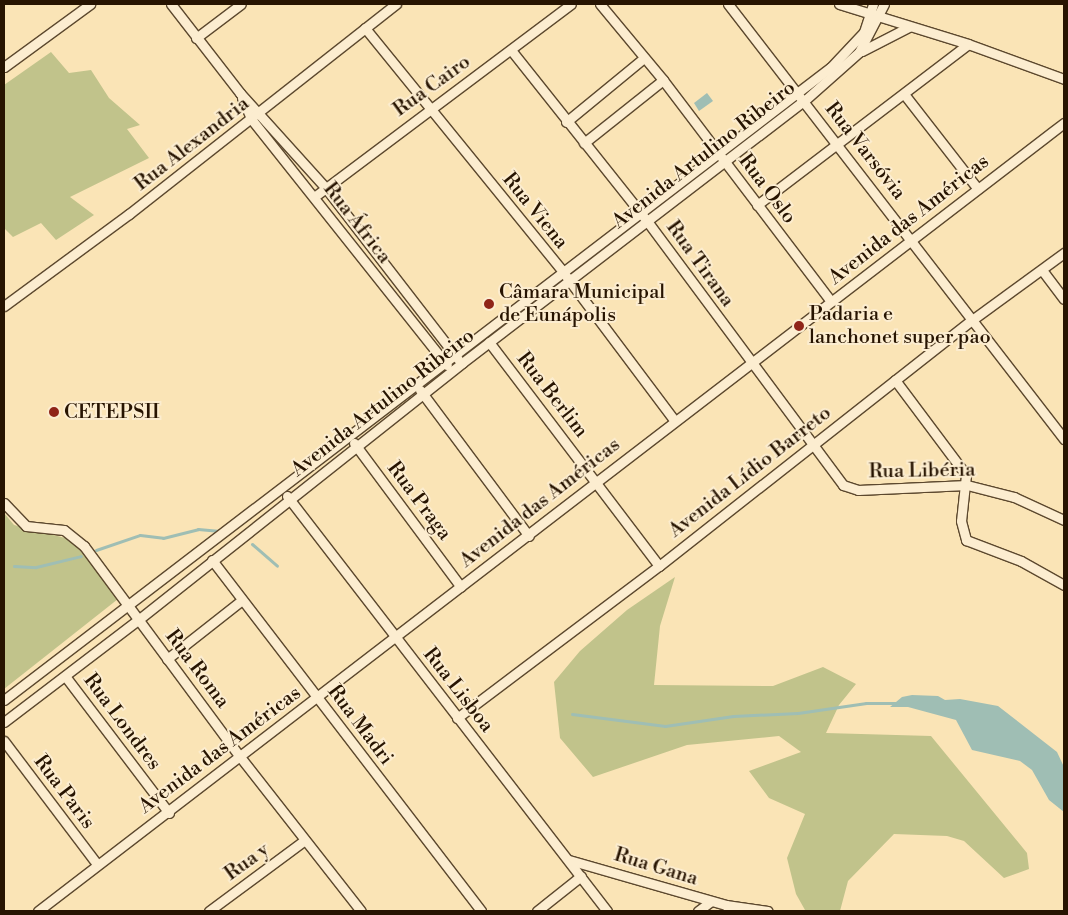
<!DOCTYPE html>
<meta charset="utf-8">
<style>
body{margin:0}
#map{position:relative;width:1068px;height:915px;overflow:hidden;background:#fae4b6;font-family:"Libre Bodoni",serif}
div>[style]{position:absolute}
.green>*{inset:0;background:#c1c38b}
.water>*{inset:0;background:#9fbeb4}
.stream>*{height:3px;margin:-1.5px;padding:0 1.5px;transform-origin:1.5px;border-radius:1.5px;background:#9fbeb4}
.roads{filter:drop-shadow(1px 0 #5c482e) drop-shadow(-1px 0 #5c482e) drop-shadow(0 1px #5c482e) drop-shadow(0 -1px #5c482e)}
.minor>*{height:9px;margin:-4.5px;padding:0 4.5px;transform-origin:4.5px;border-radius:4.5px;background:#fcedd0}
.dots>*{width:14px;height:14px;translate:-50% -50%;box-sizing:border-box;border:2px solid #fcedd0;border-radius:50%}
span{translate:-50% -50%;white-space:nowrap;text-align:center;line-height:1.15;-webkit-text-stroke:4px #fcedd0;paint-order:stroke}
.street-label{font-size:20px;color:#271401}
.poi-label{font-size:20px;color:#271401}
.left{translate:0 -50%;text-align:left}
.frame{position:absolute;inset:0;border:5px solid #271401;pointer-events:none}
</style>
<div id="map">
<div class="green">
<div style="clip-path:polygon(51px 52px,69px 73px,91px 70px,109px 98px,140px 125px,127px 129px,149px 158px,70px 197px,94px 215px,56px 240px,41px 223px,13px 237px,4px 228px,4px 85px)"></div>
<div style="clip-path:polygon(4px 513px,14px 525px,81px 542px,118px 599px,4px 689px)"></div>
<div style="clip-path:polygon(675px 577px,660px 626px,654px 685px,773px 686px,823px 667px,856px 684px,839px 705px,826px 733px,931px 736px,1027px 853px,1029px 869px,1004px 878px,964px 841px,947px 836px,894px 834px,848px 881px,840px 911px,805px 910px,796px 894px,787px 858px,805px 814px,769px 798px,749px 771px,801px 752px,779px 736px,687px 745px,593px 777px,560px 738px,554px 682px,580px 651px,627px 610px)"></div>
</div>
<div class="water">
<div style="clip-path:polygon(707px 93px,713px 101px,699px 111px,694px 103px)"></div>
<div style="clip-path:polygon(912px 695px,938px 696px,945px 700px,960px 699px,998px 706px,1057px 752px,1064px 767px,1064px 812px,1049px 800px,1032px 770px,1020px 761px,972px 750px,956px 720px,908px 707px,890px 707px,902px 697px)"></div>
</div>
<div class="stream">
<div style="left:252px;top:544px;width:33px;rotate:41deg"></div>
<div style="left:96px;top:550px;width:46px;rotate:-18.8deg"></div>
<div style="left:140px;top:535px;width:23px;rotate:7deg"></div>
<div style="left:163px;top:538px;width:36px;rotate:-14deg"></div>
<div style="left:198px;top:529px;width:22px;rotate:5deg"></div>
<div style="left:14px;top:566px;width:22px;rotate:3deg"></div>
<div style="left:36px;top:567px;width:46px;rotate:-13.7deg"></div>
<div style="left:572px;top:714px;width:94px;rotate:7.4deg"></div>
<div style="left:665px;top:726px;width:69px;rotate:-8.4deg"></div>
<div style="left:733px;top:716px;width:65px;rotate:-2.6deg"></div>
<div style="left:798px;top:713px;width:69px;rotate:-8.4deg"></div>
<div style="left:866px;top:703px;width:29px"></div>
</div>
<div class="roads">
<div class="minor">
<div style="left:171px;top:4px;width:113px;rotate:52.2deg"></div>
<div style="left:240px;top:93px;width:127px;rotate:47.9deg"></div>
<div style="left:325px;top:187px;width:217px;rotate:52.3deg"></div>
<div style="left:600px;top:4px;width:99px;rotate:50.3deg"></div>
<div style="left:663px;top:80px;width:278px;rotate:52.8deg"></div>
<div style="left:728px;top:4px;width:550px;rotate:52.32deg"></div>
<div style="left:839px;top:4px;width:135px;rotate:17.2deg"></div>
<div style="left:968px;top:44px;width:102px;rotate:20deg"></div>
<div style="left:365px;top:28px;width:314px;rotate:50.9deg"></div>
<div style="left:563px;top:272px;width:185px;rotate:53.1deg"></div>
<div style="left:196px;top:38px;width:56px;rotate:-37.1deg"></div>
<div style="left:511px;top:50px;width:218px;rotate:51.5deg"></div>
<div style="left:647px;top:221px;width:329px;rotate:53.4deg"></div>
<div style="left:843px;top:485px;width:16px;rotate:18deg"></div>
<div style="left:858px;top:490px;width:109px;rotate:-2.6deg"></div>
<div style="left:967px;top:485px;width:49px;rotate:14.3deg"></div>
<div style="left:1014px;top:497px;width:55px;rotate:24.7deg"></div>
<div style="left:862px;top:51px;width:53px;rotate:-27.1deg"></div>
<div style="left:4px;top:67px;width:107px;rotate:-36.2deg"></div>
<div style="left:904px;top:94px;width:120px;rotate:52.1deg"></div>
<div style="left:242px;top:98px;width:24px;rotate:66deg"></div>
<div style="left:252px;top:120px;width:313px;rotate:51.5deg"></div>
<div style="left:566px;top:122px;width:101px;rotate:-39.4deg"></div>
<div style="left:584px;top:143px;width:101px;rotate:-38.6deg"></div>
<div style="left:314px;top:197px;width:321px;rotate:-36.9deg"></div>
<div style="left:757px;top:205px;width:265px;rotate:-37.3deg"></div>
<div style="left:1042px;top:270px;width:36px;rotate:53deg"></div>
<div style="left:4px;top:306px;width:155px;rotate:-36.4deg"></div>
<div style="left:129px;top:214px;width:340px;rotate:-38.2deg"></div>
<div style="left:489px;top:342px;width:281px;rotate:52.8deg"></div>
<div style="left:895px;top:380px;width:119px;rotate:53.2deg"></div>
<div style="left:966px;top:475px;width:46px;rotate:96.2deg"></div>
<div style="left:961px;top:521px;width:20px;rotate:75deg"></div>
<div style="left:966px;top:540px;width:59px;rotate:20.9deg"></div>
<div style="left:1021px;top:561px;width:49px;rotate:29.2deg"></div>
<div style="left:420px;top:390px;width:182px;rotate:53.3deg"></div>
<div style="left:354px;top:443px;width:179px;rotate:53.4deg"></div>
<div style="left:287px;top:496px;width:524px;rotate:52.36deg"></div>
<div style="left:4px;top:503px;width:32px;rotate:46deg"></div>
<div style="left:26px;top:526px;width:38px;rotate:6deg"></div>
<div style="left:64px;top:530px;width:26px;rotate:39deg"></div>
<div style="left:84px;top:546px;width:264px;rotate:53.5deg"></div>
<div style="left:241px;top:758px;width:194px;rotate:51.9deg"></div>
<div style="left:212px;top:560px;width:442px;rotate:52.5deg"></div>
<div style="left:167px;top:659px;width:95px;rotate:-38.2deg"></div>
<div style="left:65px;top:676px;width:172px;rotate:52.8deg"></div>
<div style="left:4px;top:700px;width:1041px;rotate:-37.43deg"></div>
<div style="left:831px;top:67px;width:48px;rotate:-46.7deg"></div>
<div style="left:864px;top:32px;width:29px;rotate:-72deg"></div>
<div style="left:457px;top:718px;width:253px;rotate:-37deg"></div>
<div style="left:659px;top:566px;width:398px;rotate:-38.2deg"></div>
<div style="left:972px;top:320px;width:114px;rotate:-36.1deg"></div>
<div style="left:4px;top:722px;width:168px;rotate:-37.3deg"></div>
<div style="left:138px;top:620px;width:414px;rotate:-38.4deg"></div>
<div style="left:462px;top:363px;width:431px;rotate:-37.5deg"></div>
<div style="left:804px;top:101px;width:74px;rotate:-41.7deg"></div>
<div style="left:859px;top:52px;width:54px;rotate:-62.5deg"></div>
<div style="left:4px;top:741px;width:154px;rotate:52.9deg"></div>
<div style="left:569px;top:860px;width:163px;rotate:16deg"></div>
<div style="left:726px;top:905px;width:7px;rotate:56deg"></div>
<div style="left:726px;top:905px;width:42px;rotate:8.1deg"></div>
<div style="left:38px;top:911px;width:1294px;rotate:-37.53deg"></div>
<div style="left:209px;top:911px;width:119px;rotate:-36.5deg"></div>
<div style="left:537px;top:911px;width:56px;rotate:-38.5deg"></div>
<div style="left:698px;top:911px;width:15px;rotate:-37deg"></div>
</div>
</div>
<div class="dots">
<div style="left:489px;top:304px;background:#8f2418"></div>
<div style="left:799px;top:326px;background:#8f2418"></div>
<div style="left:54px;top:412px;background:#8f2418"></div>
</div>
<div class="street-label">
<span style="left:432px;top:86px;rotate:-36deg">Rua Cairo</span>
<span style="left:192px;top:144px;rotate:-38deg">Rua Alexandria</span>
<span style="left:865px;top:151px;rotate:52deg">Rua Varsóvia</span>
<span style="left:704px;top:155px;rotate:-38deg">Avenida Artulino Ribeiro</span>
<span style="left:767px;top:189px;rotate:53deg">Rua Oslo</span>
<span style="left:535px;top:211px;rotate:51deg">Rua Viena</span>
<span style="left:909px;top:220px;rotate:-38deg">Avenida das Américas</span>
<span style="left:357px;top:223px;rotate:52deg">Rua África</span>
<span style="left:700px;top:264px;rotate:54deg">Rua Tirana</span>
<span style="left:552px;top:395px;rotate:52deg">Rua Berlim</span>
<span style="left:383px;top:403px;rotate:-38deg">Avenida Artulino Ribeiro</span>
<span style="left:922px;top:471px;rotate:-1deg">Rua Libéria</span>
<span style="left:750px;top:472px;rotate:-38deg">Avenida Lídio Barreto</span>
<span style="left:419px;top:501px;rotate:53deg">Rua Praga</span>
<span style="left:540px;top:503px;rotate:-38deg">Avenida das Américas</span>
<span style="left:197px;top:669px;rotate:53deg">Rua Roma</span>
<span style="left:458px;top:690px;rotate:52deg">Rua Lisboa</span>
<span style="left:122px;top:722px;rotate:53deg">Rua Londres</span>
<span style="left:360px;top:725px;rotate:53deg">Rua Madri</span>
<span style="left:220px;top:750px;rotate:-37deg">Avenida das Américas</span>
<span style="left:64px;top:792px;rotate:53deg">Rua Paris</span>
<span style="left:247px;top:862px;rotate:-36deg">Rua y</span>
<span style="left:656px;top:867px;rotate:17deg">Rua Gana</span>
</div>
<div class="poi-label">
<span class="left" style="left:499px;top:304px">Câmara Municipal<br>de Eunápolis</span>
<span class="left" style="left:809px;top:326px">Padaria e<br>lanchonet super pao</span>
<span class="left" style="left:64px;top:412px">CETEPSII</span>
</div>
<div class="frame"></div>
</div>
